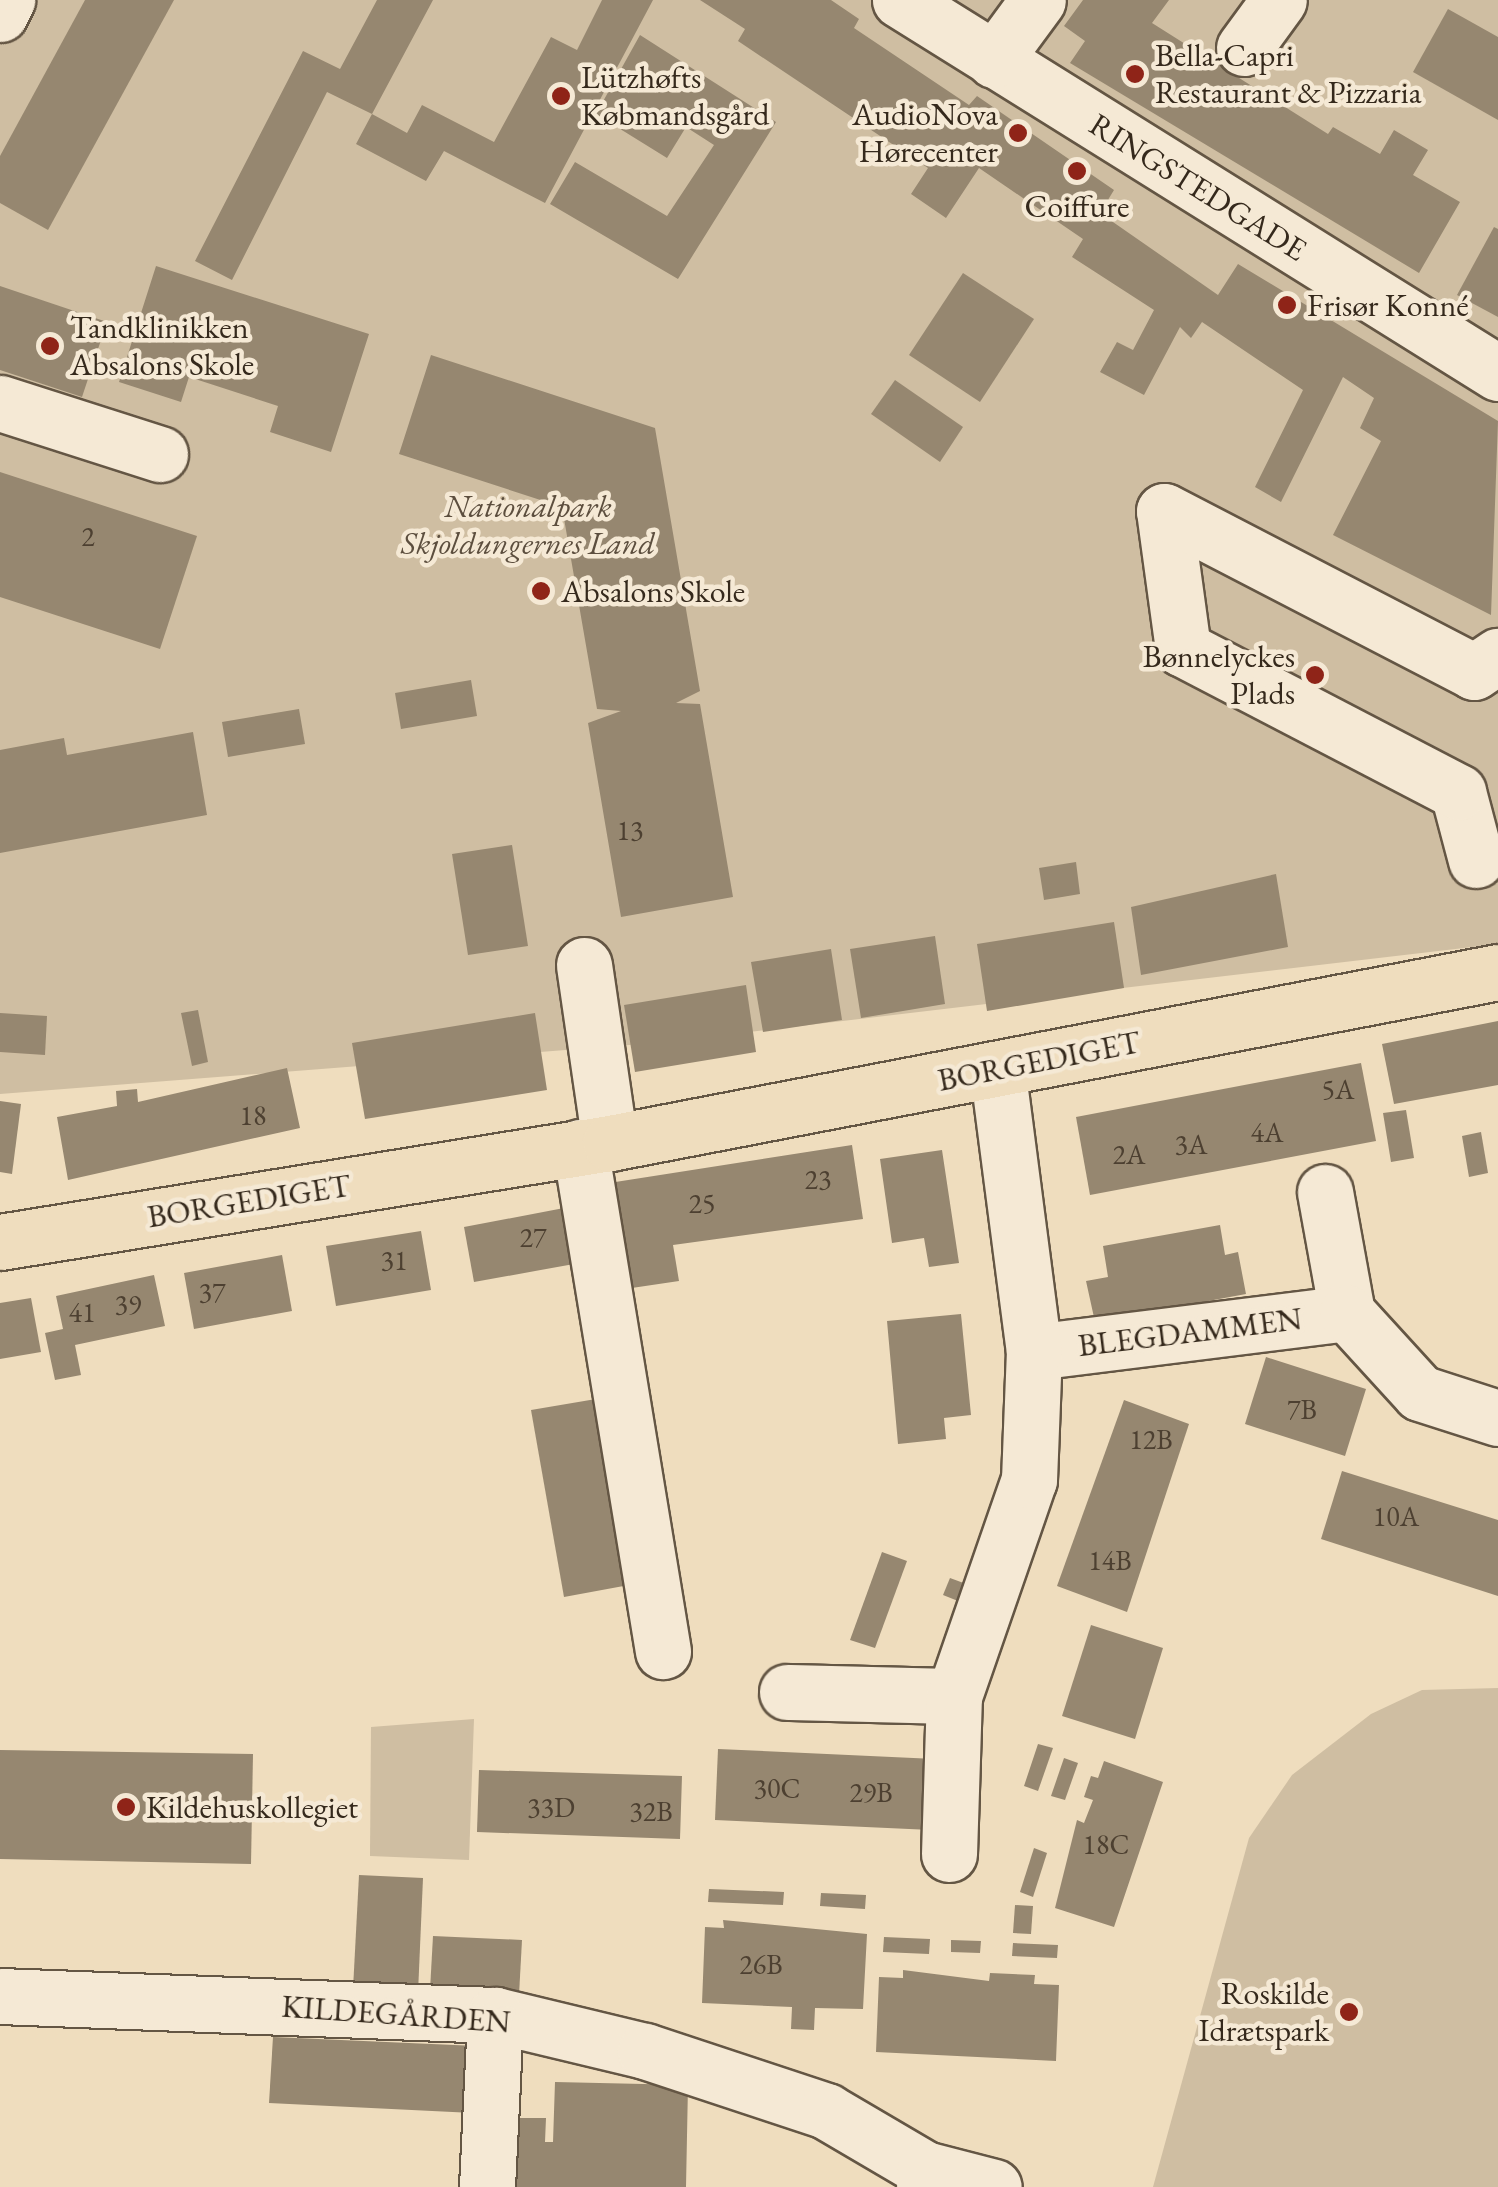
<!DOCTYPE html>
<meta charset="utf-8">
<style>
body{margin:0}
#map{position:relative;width:1498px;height:2187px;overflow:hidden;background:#efddbe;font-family:"EB Garamond",serif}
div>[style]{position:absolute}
.green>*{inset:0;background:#cfbea2}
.building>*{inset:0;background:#968770}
.roads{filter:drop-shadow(2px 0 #645644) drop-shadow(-2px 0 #645644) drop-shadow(0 2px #645644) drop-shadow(0 -2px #645644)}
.minor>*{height:55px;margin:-27.5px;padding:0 27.5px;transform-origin:27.5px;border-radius:27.5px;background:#f5e9d5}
.major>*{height:55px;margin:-27.5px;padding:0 27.5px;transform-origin:27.5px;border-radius:27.5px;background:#efddbe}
.dots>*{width:28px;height:28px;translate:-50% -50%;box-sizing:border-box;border:5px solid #f5e9d5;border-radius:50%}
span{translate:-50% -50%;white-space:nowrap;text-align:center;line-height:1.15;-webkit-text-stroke:9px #f5e9d5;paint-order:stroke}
.number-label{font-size:28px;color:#4d4031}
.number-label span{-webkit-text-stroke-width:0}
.poi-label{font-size:32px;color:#35291c}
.left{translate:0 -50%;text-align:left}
.right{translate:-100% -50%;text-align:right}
.street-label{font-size:32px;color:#35291c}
.park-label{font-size:32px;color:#5c4e3e;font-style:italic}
</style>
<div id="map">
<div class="green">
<div style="clip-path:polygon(0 0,1498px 0,1498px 944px,655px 1043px,0 1094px)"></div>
<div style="clip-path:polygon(1498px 1688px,1498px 2187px,1153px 2187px,1249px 1838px,1292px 1775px,1371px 1714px,1422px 1690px)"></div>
<div style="clip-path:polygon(474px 1719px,469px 1860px,370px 1856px,371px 1727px)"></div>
</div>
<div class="building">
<div style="clip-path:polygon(85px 0,174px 0,48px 230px,0 203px,0 156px)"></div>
<div style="clip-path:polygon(377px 0,433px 0,372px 114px,327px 92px,232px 280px,195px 261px,303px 51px,340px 69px)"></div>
<div style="clip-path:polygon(602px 0,653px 0,545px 203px,444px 151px,426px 181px,356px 144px,372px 114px,407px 133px,422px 105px,494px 142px,551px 37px,577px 50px)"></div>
<div style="clip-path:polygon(700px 0,831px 0,859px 19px,854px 28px,969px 105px,977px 96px,1114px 190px,1100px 213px,1218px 295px,1238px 264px,1498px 421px,1491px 615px,1333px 535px,1381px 441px,1360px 428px,1374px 398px,1343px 377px,1281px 502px,1255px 487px,1303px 390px,1202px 322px,1191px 338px,1180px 327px,1144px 395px,1100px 372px,1117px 342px,1133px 350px,1154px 310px,1072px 257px,1083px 239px,979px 168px,946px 218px,911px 194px,928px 168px,738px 41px,745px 29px)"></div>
<div style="clip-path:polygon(1083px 0,1169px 0,1152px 23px,1328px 134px,1333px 127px,1380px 154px,1394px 130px,1428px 150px,1413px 175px,1460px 202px,1419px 273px,1070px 63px,1085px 41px,1064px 26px)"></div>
<div style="clip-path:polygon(1448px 9px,1498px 37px,1498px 120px,1413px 72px)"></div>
<div style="clip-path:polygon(640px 35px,776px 122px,678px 279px,550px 204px,575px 162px,667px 216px,714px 145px,686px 127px,667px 158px,596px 114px)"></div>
<div style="clip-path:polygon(1494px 227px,1498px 229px,1498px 317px,1457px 295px)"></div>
<div style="clip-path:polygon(156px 266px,369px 334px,331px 452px,270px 432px,278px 406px,189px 377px,181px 402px,119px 382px)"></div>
<div style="clip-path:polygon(963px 273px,1034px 319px,980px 402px,909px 355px)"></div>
<div style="clip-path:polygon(0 286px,107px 322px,82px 397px,0 370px)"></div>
<div style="clip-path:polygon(431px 355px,655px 428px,700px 691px,676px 703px,700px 704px,733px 897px,621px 917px,588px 723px,621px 711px,597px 709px,562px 507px,399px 454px)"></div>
<div style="clip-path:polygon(895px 380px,963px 427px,940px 462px,871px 414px)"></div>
<div style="clip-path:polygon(0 472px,197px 536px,160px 649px,0 597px)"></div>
<div style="clip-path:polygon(471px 680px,477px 716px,401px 729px,395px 693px)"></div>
<div style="clip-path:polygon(299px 709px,305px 744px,228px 757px,222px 722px)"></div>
<div style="clip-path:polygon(193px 732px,207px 815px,0 853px,0 750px,64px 738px,67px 755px)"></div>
<div style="clip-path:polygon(512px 845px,528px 946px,468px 955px,452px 854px)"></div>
<div style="clip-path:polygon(1076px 862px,1080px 894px,1044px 900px,1039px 868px)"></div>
<div style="clip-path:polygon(1276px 874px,1288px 947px,1141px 975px,1131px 907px)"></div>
<div style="clip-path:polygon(1114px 922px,1124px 988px,987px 1011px,977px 944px)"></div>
<div style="clip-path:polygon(935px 936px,945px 1004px,861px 1018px,850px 949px)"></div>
<div style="clip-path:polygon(831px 949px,842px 1020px,763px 1032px,751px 962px)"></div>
<div style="clip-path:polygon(746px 985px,756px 1052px,635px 1072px,624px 1005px)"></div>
<div style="clip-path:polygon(198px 1010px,208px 1062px,192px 1066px,181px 1013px)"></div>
<div style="clip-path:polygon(0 1013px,47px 1016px,45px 1055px,0 1052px)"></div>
<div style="clip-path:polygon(535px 1013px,547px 1090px,365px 1119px,352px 1043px)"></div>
<div style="clip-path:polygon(1498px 1021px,1498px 1085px,1394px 1104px,1382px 1044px)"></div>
<div style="clip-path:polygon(1361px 1063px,1376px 1141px,1090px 1195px,1076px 1117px)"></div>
<div style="clip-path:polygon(287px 1068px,300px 1128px,68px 1180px,57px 1117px,117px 1106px,116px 1091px,137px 1089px,138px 1102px)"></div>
<div style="clip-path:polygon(0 1101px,21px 1104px,12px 1174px,0 1172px)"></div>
<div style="clip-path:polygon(1406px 1110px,1414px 1158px,1391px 1162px,1383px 1113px)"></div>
<div style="clip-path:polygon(1481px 1132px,1488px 1173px,1469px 1177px,1462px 1136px)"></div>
<div style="clip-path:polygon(852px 1145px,863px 1219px,673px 1245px,679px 1281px,625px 1289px,609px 1183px)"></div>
<div style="clip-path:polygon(942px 1150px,959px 1263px,929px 1267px,924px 1238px,892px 1243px,880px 1159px)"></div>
<div style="clip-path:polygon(564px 1208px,574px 1264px,474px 1282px,464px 1227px)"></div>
<div style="clip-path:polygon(1220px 1225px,1225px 1255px,1238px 1252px,1246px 1294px,1095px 1322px,1086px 1281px,1108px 1277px,1103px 1246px)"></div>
<div style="clip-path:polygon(421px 1231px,431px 1290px,336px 1306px,326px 1246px)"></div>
<div style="clip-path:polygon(282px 1255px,292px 1311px,194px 1329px,184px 1273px)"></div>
<div style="clip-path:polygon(154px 1275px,165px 1326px,75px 1345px,81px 1375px,55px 1380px,45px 1333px,63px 1329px,56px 1296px)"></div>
<div style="clip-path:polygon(31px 1298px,41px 1352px,0 1359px,0 1303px)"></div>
<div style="clip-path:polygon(961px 1314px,971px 1415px,944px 1418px,946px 1439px,898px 1444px,887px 1321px)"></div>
<div style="clip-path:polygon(1266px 1357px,1366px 1389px,1345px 1456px,1245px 1424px)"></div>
<div style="clip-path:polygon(596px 1399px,629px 1585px,564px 1597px,531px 1410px)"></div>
<div style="clip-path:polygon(1124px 1400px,1189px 1424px,1127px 1612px,1057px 1586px)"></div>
<div style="clip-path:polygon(1342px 1471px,1498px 1520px,1498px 1596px,1321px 1539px)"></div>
<div style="clip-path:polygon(882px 1552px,907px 1561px,875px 1648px,850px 1640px)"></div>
<div style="clip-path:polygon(950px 1578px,969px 1585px,963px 1603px,943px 1595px)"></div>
<div style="clip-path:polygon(1091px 1625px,1163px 1648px,1135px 1739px,1062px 1716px)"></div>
<div style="clip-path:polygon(1038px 1744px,1053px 1748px,1038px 1791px,1024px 1786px)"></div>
<div style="clip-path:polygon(718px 1749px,935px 1759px,931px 1830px,715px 1820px)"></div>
<div style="clip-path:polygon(0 1750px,253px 1754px,251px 1864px,0 1859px)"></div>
<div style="clip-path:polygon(1064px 1758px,1078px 1763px,1065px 1800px,1051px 1796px)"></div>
<div style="clip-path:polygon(1104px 1761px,1163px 1782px,1114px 1927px,1055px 1908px,1077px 1820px,1084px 1823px,1093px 1800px,1084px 1797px,1091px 1776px,1098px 1778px)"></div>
<div style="clip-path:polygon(479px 1770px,682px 1776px,680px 1839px,477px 1832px)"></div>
<div style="clip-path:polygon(1034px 1848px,1047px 1853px,1033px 1897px,1020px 1892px)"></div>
<div style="clip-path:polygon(359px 1875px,423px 1878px,418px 1993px,353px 1989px)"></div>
<div style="clip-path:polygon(709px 1889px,784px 1892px,783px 1905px,708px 1902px)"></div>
<div style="clip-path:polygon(821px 1893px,866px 1895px,865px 1909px,820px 1906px)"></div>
<div style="clip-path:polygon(1015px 1905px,1033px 1906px,1031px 1934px,1013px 1933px)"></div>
<div style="clip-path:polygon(723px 1920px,867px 1934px,863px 2009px,815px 2008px,814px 2030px,791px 2029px,792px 2007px,702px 2003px,705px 1927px,724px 1928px)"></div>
<div style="clip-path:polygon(433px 1936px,522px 1940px,519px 1995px,430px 1990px)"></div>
<div style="clip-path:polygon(884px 1937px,930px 1939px,929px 1954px,883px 1952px)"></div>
<div style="clip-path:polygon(951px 1940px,981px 1941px,980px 1953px,951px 1952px)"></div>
<div style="clip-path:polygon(1013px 1943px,1058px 1945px,1057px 1958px,1012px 1956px)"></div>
<div style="clip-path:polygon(903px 1970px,989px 1981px,990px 1973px,1035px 1975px,1034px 1984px,1059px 1985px,1056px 2061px,876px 2052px,879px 1977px,903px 1978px)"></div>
<div style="clip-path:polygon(273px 2037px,477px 2046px,473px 2113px,269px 2103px)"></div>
<div style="clip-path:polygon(555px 2082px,688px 2085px,686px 2187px,504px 2187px,505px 2118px,546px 2118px,545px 2142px,553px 2142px)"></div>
</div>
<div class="roads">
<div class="minor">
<div style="left:900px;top:0;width:705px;rotate:31.95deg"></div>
<div style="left:0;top:14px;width:16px;rotate:-63deg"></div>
<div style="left:1244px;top:48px;width:59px;rotate:-53.9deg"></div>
<div style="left:994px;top:60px;width:74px;rotate:-53.7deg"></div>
<div style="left:0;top:403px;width:168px;rotate:17.7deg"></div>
<div style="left:1476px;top:860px;width:70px;rotate:-104.8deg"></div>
<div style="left:1458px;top:792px;width:310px;rotate:-152.5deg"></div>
<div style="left:1183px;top:649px;width:139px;rotate:-97.8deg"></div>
<div style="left:1164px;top:511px;width:349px;rotate:27.4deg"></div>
<div style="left:1474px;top:672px;width:29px;rotate:-34deg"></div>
<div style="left:584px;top:965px;width:180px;rotate:81.7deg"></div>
<div style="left:580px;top:1147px;width:511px;rotate:80.65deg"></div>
<div style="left:1325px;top:1192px;width:123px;rotate:79.7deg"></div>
<div style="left:1034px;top:1352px;width:315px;rotate:-7.1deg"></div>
<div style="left:1347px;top:1313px;width:108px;rotate:47.6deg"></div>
<div style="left:1420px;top:1393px;width:82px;rotate:17.8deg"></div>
<div style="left:787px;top:1692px;width:167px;rotate:1.4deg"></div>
<div style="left:954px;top:1696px;width:229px;rotate:-70.9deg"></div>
<div style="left:1029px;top:1480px;width:128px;rotate:-87.8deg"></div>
<div style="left:1034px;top:1352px;width:285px;rotate:-97.4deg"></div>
<div style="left:949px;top:1854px;width:158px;rotate:-88.2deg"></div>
<div style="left:0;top:1996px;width:495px;rotate:2.2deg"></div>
<div style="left:495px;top:2015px;width:154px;rotate:13.5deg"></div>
<div style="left:645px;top:2051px;width:191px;rotate:18.3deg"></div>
<div style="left:826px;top:2111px;width:115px;rotate:30.4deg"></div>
<div style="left:925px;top:2169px;width:18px;rotate:93deg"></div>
<div style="left:925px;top:2169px;width:71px;rotate:14.6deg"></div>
<div style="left:487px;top:2187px;width:172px;rotate:-87.3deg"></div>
</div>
<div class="major">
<div style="left:0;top:1242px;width:618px;rotate:-9.22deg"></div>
<div style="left:610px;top:1143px;width:904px;rotate:-10.9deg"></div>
</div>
</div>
<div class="dots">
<div style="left:1135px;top:74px;background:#8f2418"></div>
<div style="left:561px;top:96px;background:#8f2418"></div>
<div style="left:1018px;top:133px;background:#8f2418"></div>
<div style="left:1077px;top:171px;background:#8f2418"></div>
<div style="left:1287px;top:305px;background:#8f2418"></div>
<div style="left:50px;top:346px;background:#8f2418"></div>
<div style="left:541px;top:591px;background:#8f2418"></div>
<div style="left:1315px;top:675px;background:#8f2418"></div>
<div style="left:126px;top:1807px;background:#8f2418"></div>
<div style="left:1349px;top:2012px;background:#8f2418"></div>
</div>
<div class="number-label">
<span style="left:88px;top:536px">2</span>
<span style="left:630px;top:830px">13</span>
<span style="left:1338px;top:1089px">5A</span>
<span style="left:253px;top:1115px">18</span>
<span style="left:1267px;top:1132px">4A</span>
<span style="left:1191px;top:1144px">3A</span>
<span style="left:1129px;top:1154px">2A</span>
<span style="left:818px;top:1179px">23</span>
<span style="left:702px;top:1203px">25</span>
<span style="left:533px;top:1237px">27</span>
<span style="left:394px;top:1260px">31</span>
<span style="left:212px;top:1292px">37</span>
<span style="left:128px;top:1304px">39</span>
<span style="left:82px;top:1312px">41</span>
<span style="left:1302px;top:1409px">7B</span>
<span style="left:1151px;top:1439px">12B</span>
<span style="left:1396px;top:1516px">10A</span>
<span style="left:1110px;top:1560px">14B</span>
<span style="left:777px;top:1788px">30C</span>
<span style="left:871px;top:1792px">29B</span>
<span style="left:551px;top:1807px">33D</span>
<span style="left:651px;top:1811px">32B</span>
<span style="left:1106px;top:1844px">18C</span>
<span style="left:761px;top:1964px">26B</span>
</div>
<div class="poi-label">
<span class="left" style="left:1155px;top:74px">Bella-Capri<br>Restaurant &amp; Pizzaria</span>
<span class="left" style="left:581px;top:96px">Lützhøfts<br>Købmandsgård</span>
<span class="right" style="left:998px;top:133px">AudioNova<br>Hørecenter</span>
<span style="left:1077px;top:206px">Coiffure</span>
<span class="left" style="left:1307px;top:305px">Frisør Konné</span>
<span class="left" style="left:70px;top:346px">Tandklinikken<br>Absalons Skole</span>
<span class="left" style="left:561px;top:591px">Absalons Skole</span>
<span class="right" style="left:1295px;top:675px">Bønnelyckes<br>Plads</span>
<span class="left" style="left:146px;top:1807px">Kildehuskollegiet</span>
<span class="right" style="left:1329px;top:2012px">Roskilde<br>Idrætspark</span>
</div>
<div class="street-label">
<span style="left:1198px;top:187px;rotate:32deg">RINGSTEDGADE</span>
<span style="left:1039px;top:1061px;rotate:-11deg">BORGEDIGET</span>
<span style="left:249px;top:1201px;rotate:-9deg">BORGEDIGET</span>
<span style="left:1190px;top:1332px;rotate:-7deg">BLEGDAMMEN</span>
<span style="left:396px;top:2014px;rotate:4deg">KILDEGÅRDEN</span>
</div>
<div class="park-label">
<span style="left:528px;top:525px">Nationalpark<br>Skjoldungernes Land</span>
</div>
</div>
